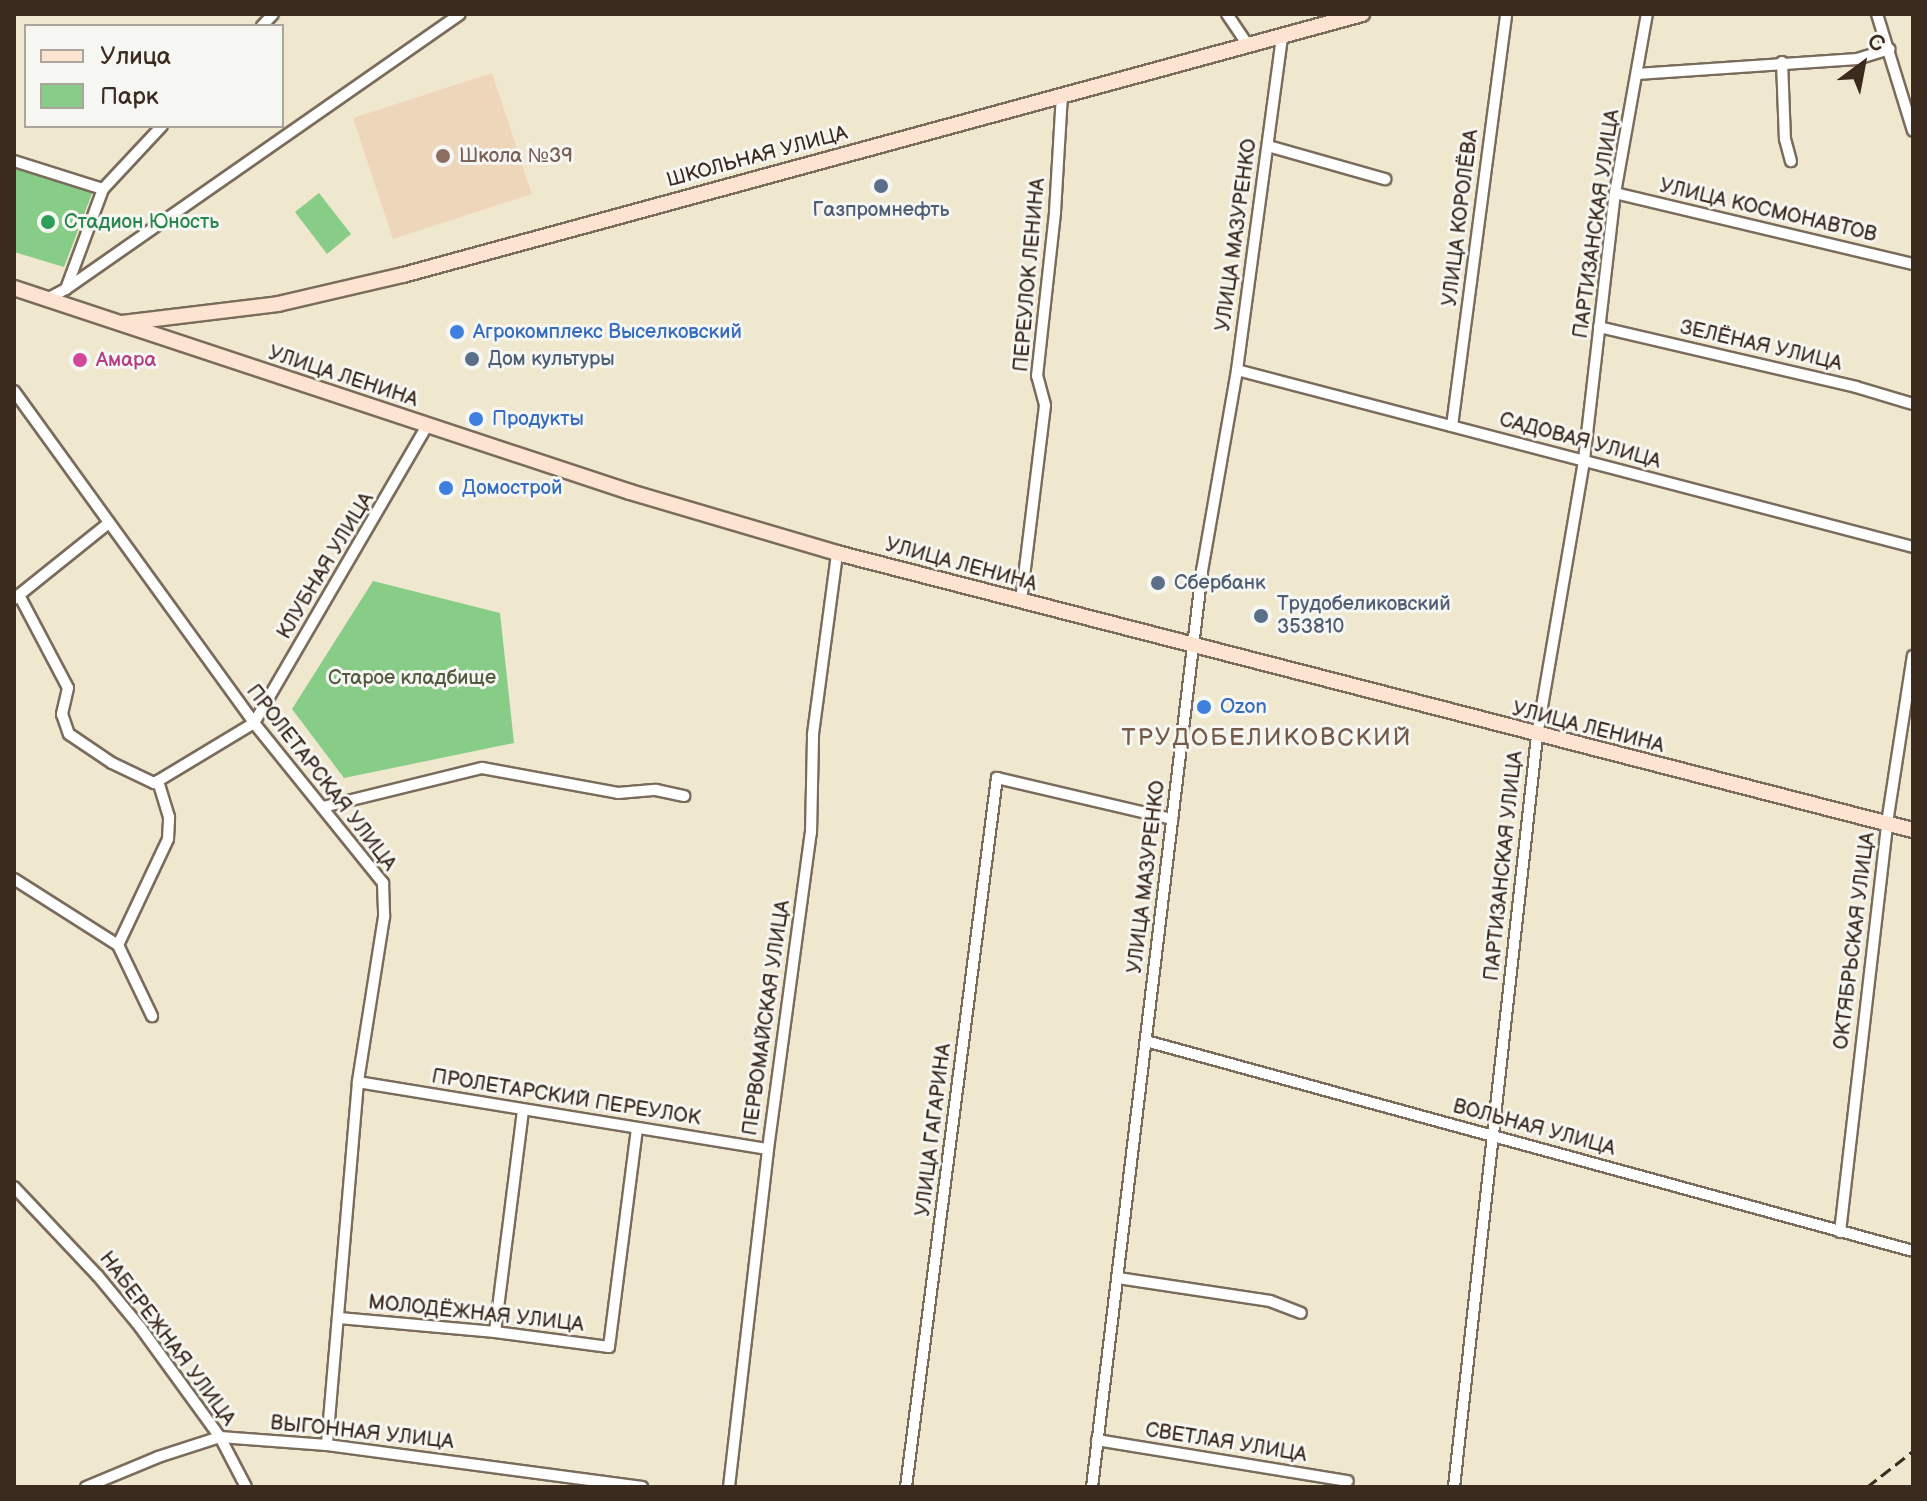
<!DOCTYPE html>
<meta charset="utf-8">
<style>
body{margin:0}
#map{position:relative;width:1927px;height:1501px;overflow:hidden;background:#f0e7cf;font-family:"Balsamiq Sans",sans-serif}
div>[style]{position:absolute}
.built>*{inset:0;background:#eed6bb}
.green>*{inset:0;background:#88cd87}
.roads{filter:drop-shadow(2px 0 #7a6c5c) drop-shadow(-2px 0 #7a6c5c) drop-shadow(0 2px #7a6c5c) drop-shadow(0 -2px #7a6c5c)}
.street>*{height:10px;margin:-5px;padding:0 5px;transform-origin:5px;border-radius:5px;background:#fff}
.secondary>*{height:14px;margin:-7px;padding:0 7px;transform-origin:7px;border-radius:7px;background:#fde4d0}
.rail>*{height:3px;margin-top:-1.5px;transform-origin:0;background:repeating-linear-gradient(90deg,#3b2a1e 0 12px,transparent 0 18px)}
.dots>*{width:22px;height:22px;translate:-50% -50%;box-sizing:border-box;border:4px solid #f6f6f2;border-radius:50%}
span{translate:-50% -50%;white-space:nowrap;text-align:center;line-height:1.15;-webkit-text-stroke:6px #f6f6f2;paint-order:stroke}
.education-label{font-size:20px;color:#785e54}
.left{translate:0 -50%;text-align:left}
.street-label{font-size:20px;color:#3b2a1e}
.service-label{font-size:20px;color:#4e5e75}
.leisure-label{font-size:20px;color:#27864d}
.shop-label{font-size:20px;color:#366cbe}
.hotel-label{font-size:20px;color:#b23c85}
.park-label{font-size:20px;color:#525b3e}
.quarter-label{font-size:24px;color:#745b49;letter-spacing:2px}
.frame{position:absolute;inset:0;border:16px solid #3b2a1e;pointer-events:none}
.legend{position:absolute;left:24px;top:24px;width:260px;height:104px;box-sizing:border-box;background:#f6f6f2;border:2px solid #aba49d;margin:0;padding:10px 14px;list-style:none;font-size:24px;color:#3b2a1e}
.legend li{display:flex;align-items:center;gap:16px;height:40px}
.legend b{width:40px;border:2px solid #aba49d}
.north{position:absolute;left:1823px;top:24px;width:80px;height:80px;-webkit-text-stroke:6px #f6f6f2;paint-order:stroke;rotate:32deg;font-size:22px;font-weight:700;line-height:32px;text-align:center;color:#3b2a1e}
.north::after{content:'';display:block;margin:auto;width:28px;height:36px;background:#3b2a1e;clip-path:polygon(50% 0,100% 100%,50% 72%,0 100%)}
</style>
<div id="map">
<div class="built">
<div style="clip-path:polygon(492px 73px,532px 194px,393px 239px,353px 118px)"></div>
</div>
<div class="green">
<div style="clip-path:polygon(14px 166px,93px 191px,64px 267px,14px 252px)"></div>
<div style="clip-path:polygon(319px 193px,351px 234px,327px 254px,295px 212px)"></div>
<div style="clip-path:polygon(373px 581px,500px 613px,514px 743px,344px 778px,292px 709px)"></div>
</div>
<div class="roads">
<div class="street">
<div style="left:1227px;top:14px;width:36px;rotate:56deg"></div>
<div style="left:1877px;top:14px;width:122px;rotate:72.9deg"></div>
<div style="left:262px;top:26px;width:16px;rotate:-47deg"></div>
<div style="left:1782px;top:62px;width:77px;rotate:87.8deg"></div>
<div style="left:1785px;top:139px;width:23px;rotate:75deg"></div>
<div style="left:1637px;top:74px;width:221px;rotate:-3.9deg"></div>
<div style="left:1857px;top:59px;width:34px;rotate:-17deg"></div>
<div style="left:1268px;top:146px;width:122px;rotate:15.8deg"></div>
<div style="left:14px;top:161px;width:93px;rotate:17.5deg"></div>
<div style="left:1615px;top:193px;width:306px;rotate:13.4deg"></div>
<div style="left:66px;top:289px;width:480px;rotate:-34.9deg"></div>
<div style="left:47px;top:299px;width:21px;rotate:-28deg"></div>
<div style="left:66px;top:289px;width:107px;rotate:-69.7deg"></div>
<div style="left:103px;top:189px;width:86px;rotate:-46.9deg"></div>
<div style="left:1599px;top:327px;width:264px;rotate:13.1deg"></div>
<div style="left:1856px;top:387px;width:59px;rotate:16.6deg"></div>
<div style="left:1237px;top:370px;width:699px;rotate:14.67deg"></div>
<div style="left:14px;top:391px;width:410px;rotate:54.1deg"></div>
<div style="left:254px;top:723px;width:206px;rotate:51.1deg"></div>
<div style="left:383px;top:883px;width:34px;rotate:88deg"></div>
<div style="left:384px;top:917px;width:167px;rotate:99deg"></div>
<div style="left:358px;top:1082px;width:364px;rotate:94.9deg"></div>
<div style="left:1452px;top:426px;width:416px;rotate:-82.5deg"></div>
<div style="left:19px;top:595px;width:105px;rotate:62.2deg"></div>
<div style="left:68px;top:688px;width:27px;rotate:103deg"></div>
<div style="left:62px;top:714px;width:21px;rotate:71deg"></div>
<div style="left:69px;top:734px;width:52px;rotate:34deg"></div>
<div style="left:112px;top:763px;width:47px;rotate:25.5deg"></div>
<div style="left:154px;top:783px;width:4px;rotate:-27deg"></div>
<div style="left:14px;top:599px;width:122px;rotate:-38.7deg"></div>
<div style="left:1021px;top:601px;width:197px;rotate:-83deg"></div>
<div style="left:1045px;top:405px;width:30px;rotate:-105deg"></div>
<div style="left:1037px;top:376px;width:165px;rotate:-83.7deg"></div>
<div style="left:1055px;top:212px;width:118px;rotate:-86.6deg"></div>
<div style="left:323px;top:807px;width:164px;rotate:-13.8deg"></div>
<div style="left:482px;top:768px;width:138px;rotate:10.4deg"></div>
<div style="left:618px;top:793px;width:38px;rotate:-5deg"></div>
<div style="left:656px;top:790px;width:29px;rotate:12deg"></div>
<div style="left:14px;top:879px;width:123px;rotate:32.4deg"></div>
<div style="left:118px;top:945px;width:79px;rotate:64.4deg"></div>
<div style="left:118px;top:945px;width:117px;rotate:-64.7deg"></div>
<div style="left:168px;top:839px;width:22px;rotate:-87deg"></div>
<div style="left:169px;top:817px;width:38px;rotate:-107deg"></div>
<div style="left:158px;top:781px;width:112px;rotate:-31.1deg"></div>
<div style="left:254px;top:723px;width:344px;rotate:-59.8deg"></div>
<div style="left:1146px;top:1041px;width:795px;rotate:15.31deg"></div>
<div style="left:358px;top:1082px;width:415px;rotate:9.3deg"></div>
<div style="left:14px;top:1187px;width:122px;rotate:46.7deg"></div>
<div style="left:98px;top:1276px;width:66px;rotate:50.5deg"></div>
<div style="left:140px;top:1327px;width:136px;rotate:54deg"></div>
<div style="left:220px;top:1437px;width:56px;rotate:62.5deg"></div>
<div style="left:1840px;top:1232px;width:412px;rotate:-83.4deg"></div>
<div style="left:1887px;top:823px;width:169px;rotate:-81.2deg"></div>
<div style="left:1118px;top:1278px;width:154px;rotate:8.6deg"></div>
<div style="left:1270px;top:1301px;width:33px;rotate:21deg"></div>
<div style="left:339px;top:1318px;width:157px;rotate:5.1deg"></div>
<div style="left:495px;top:1332px;width:115px;rotate:7.5deg"></div>
<div style="left:609px;top:1347px;width:220px;rotate:-82.7deg"></div>
<div style="left:495px;top:1332px;width:224px;rotate:-82.8deg"></div>
<div style="left:1097px;top:1440px;width:254px;rotate:9.3deg"></div>
<div style="left:86px;top:1487px;width:78px;rotate:-22.6deg"></div>
<div style="left:158px;top:1457px;width:65px;rotate:-17.9deg"></div>
<div style="left:220px;top:1437px;width:107px;rotate:4.3deg"></div>
<div style="left:327px;top:1445px;width:318px;rotate:7.6deg"></div>
<div style="left:729px;top:1487px;width:340px;rotate:-83.4deg"></div>
<div style="left:768px;top:1149px;width:319px;rotate:-82.3deg"></div>
<div style="left:811px;top:833px;width:99px;rotate:-88.8deg"></div>
<div style="left:813px;top:734px;width:183px;rotate:-82.4deg"></div>
<div style="left:906px;top:1487px;width:715px;rotate:-82.69deg"></div>
<div style="left:997px;top:778px;width:180px;rotate:13.2deg"></div>
<div style="left:1092px;top:1487px;width:923px;rotate:-83.15deg"></div>
<div style="left:1202px;top:571px;width:204px;rotate:-80.1deg"></div>
<div style="left:1237px;top:370px;width:338px;rotate:-82.3deg"></div>
<div style="left:1454px;top:1487px;width:756px;rotate:-83.69deg"></div>
<div style="left:1537px;top:736px;width:280px;rotate:-80.3deg"></div>
<div style="left:1584px;top:460px;width:269px;rotate:-83.4deg"></div>
<div style="left:1615px;top:193px;width:182px;rotate:-79.9deg"></div>
</div>
<div class="secondary">
<div style="left:14px;top:288px;width:649px;rotate:18.32deg"></div>
<div style="left:630px;top:492px;width:216px;rotate:16.4deg"></div>
<div style="left:837px;top:553px;width:1111px;rotate:14.44deg"></div>
<div style="left:122px;top:323px;width:157px;rotate:-6.9deg"></div>
<div style="left:278px;top:304px;width:128px;rotate:-13.1deg"></div>
<div style="left:403px;top:275px;width:994px;rotate:-15.22deg"></div>
</div>
</div>
<div class="rail">
<div style="left:1867px;top:1487px;width:58px;rotate:-38deg"></div>
</div>
<div class="dots">
<div style="left:443px;top:156px;background:#8d6e63"></div>
<div style="left:881px;top:186px;background:#5c6f8a"></div>
<div style="left:48px;top:222px;background:#2e9e5b"></div>
<div style="left:457px;top:332px;background:#3f7fe0"></div>
<div style="left:472px;top:359px;background:#5c6f8a"></div>
<div style="left:80px;top:360px;background:#d1479c"></div>
<div style="left:476px;top:419px;background:#3f7fe0"></div>
<div style="left:446px;top:488px;background:#3f7fe0"></div>
<div style="left:1158px;top:583px;background:#5c6f8a"></div>
<div style="left:1261px;top:616px;background:#5c6f8a"></div>
<div style="left:1204px;top:707px;background:#3f7fe0"></div>
</div>
<div class="education-label">
<span class="left" style="left:459px;top:156px">Школа №39</span>
</div>
<div class="street-label">
<span style="left:757px;top:157px;rotate:-15deg">ШКОЛЬНАЯ УЛИЦА</span>
<span style="left:1768px;top:211px;rotate:13deg">УЛИЦА КОСМОНАВТОВ</span>
<span style="left:1461px;top:218px;rotate:-83deg">УЛИЦА КОРОЛЁВА</span>
<span style="left:1597px;top:224px;rotate:-82deg">ПАРТИЗАНСКАЯ УЛИЦА</span>
<span style="left:1237px;top:235px;rotate:-82deg">УЛИЦА МАЗУРЕНКО</span>
<span style="left:1030px;top:275px;rotate:-85deg">ПЕРЕУЛОК ЛЕНИНА</span>
<span style="left:1761px;top:346px;rotate:13deg">ЗЕЛЁНАЯ УЛИЦА</span>
<span style="left:343px;top:377px;rotate:18deg">УЛИЦА ЛЕНИНА</span>
<span style="left:1580px;top:441px;rotate:15deg">САДОВАЯ УЛИЦА</span>
<span style="left:961px;top:565px;rotate:15deg">УЛИЦА ЛЕНИНА</span>
<span style="left:326px;top:566px;rotate:-59deg">КЛУБНАЯ УЛИЦА</span>
<span style="left:1588px;top:728px;rotate:14deg">УЛИЦА ЛЕНИНА</span>
<span style="left:321px;top:778px;rotate:52deg">ПРОЛЕТАРСКАЯ УЛИЦА</span>
<span style="left:1504px;top:866px;rotate:-84deg">ПАРТИЗАНСКАЯ УЛИЦА</span>
<span style="left:1147px;top:877px;rotate:-83deg">УЛИЦА МАЗУРЕНКО</span>
<span style="left:1855px;top:941px;rotate:-83deg">ОКТЯБРЬСКАЯ УЛИЦА</span>
<span style="left:767px;top:1018px;rotate:-82deg">ПЕРВОМАЙСКАЯ УЛИЦА</span>
<span style="left:566px;top:1098px;rotate:9deg">ПРОЛЕТАРСКИЙ ПЕРЕУЛОК</span>
<span style="left:1534px;top:1128px;rotate:15deg">ВОЛЬНАЯ УЛИЦА</span>
<span style="left:934px;top:1130px;rotate:-83deg">УЛИЦА ГАГАРИНА</span>
<span style="left:476px;top:1314px;rotate:6deg">МОЛОДЁЖНАЯ УЛИЦА</span>
<span style="left:167px;top:1339px;rotate:53deg">НАБЕРЕЖНАЯ УЛИЦА</span>
<span style="left:362px;top:1433px;rotate:6deg">ВЫГОННАЯ УЛИЦА</span>
<span style="left:1226px;top:1443px;rotate:9deg">СВЕТЛАЯ УЛИЦА</span>
</div>
<div class="service-label">
<span style="left:881px;top:210px">Газпромнефть</span>
<span class="left" style="left:488px;top:359px">Дом культуры</span>
<span class="left" style="left:1174px;top:583px">Сбербанк</span>
<span class="left" style="left:1277px;top:616px">Трудобеликовский<br>353810</span>
</div>
<div class="leisure-label">
<span class="left" style="left:64px;top:222px">Стадион Юность</span>
</div>
<div class="shop-label">
<span class="left" style="left:473px;top:332px">Агрокомплекс Выселковский</span>
<span class="left" style="left:492px;top:419px">Продукты</span>
<span class="left" style="left:462px;top:488px">Домострой</span>
<span class="left" style="left:1220px;top:707px">Ozon</span>
</div>
<div class="hotel-label">
<span class="left" style="left:96px;top:360px">Амара</span>
</div>
<div class="park-label">
<span style="left:412px;top:678px">Старое кладбище</span>
</div>
<div class="quarter-label">
<span style="left:1267px;top:738px">ТРУДОБЕЛИКОВСКИЙ</span>
</div>
<div class="frame"></div>
<ul class="legend">
<li><b style="height:10px;background:#fde4d0"></b>Улица</li>
<li><b style="height:22px;background:#88cd87"></b>Парк</li>
</ul>
<div class="north">С</div>
</div>
